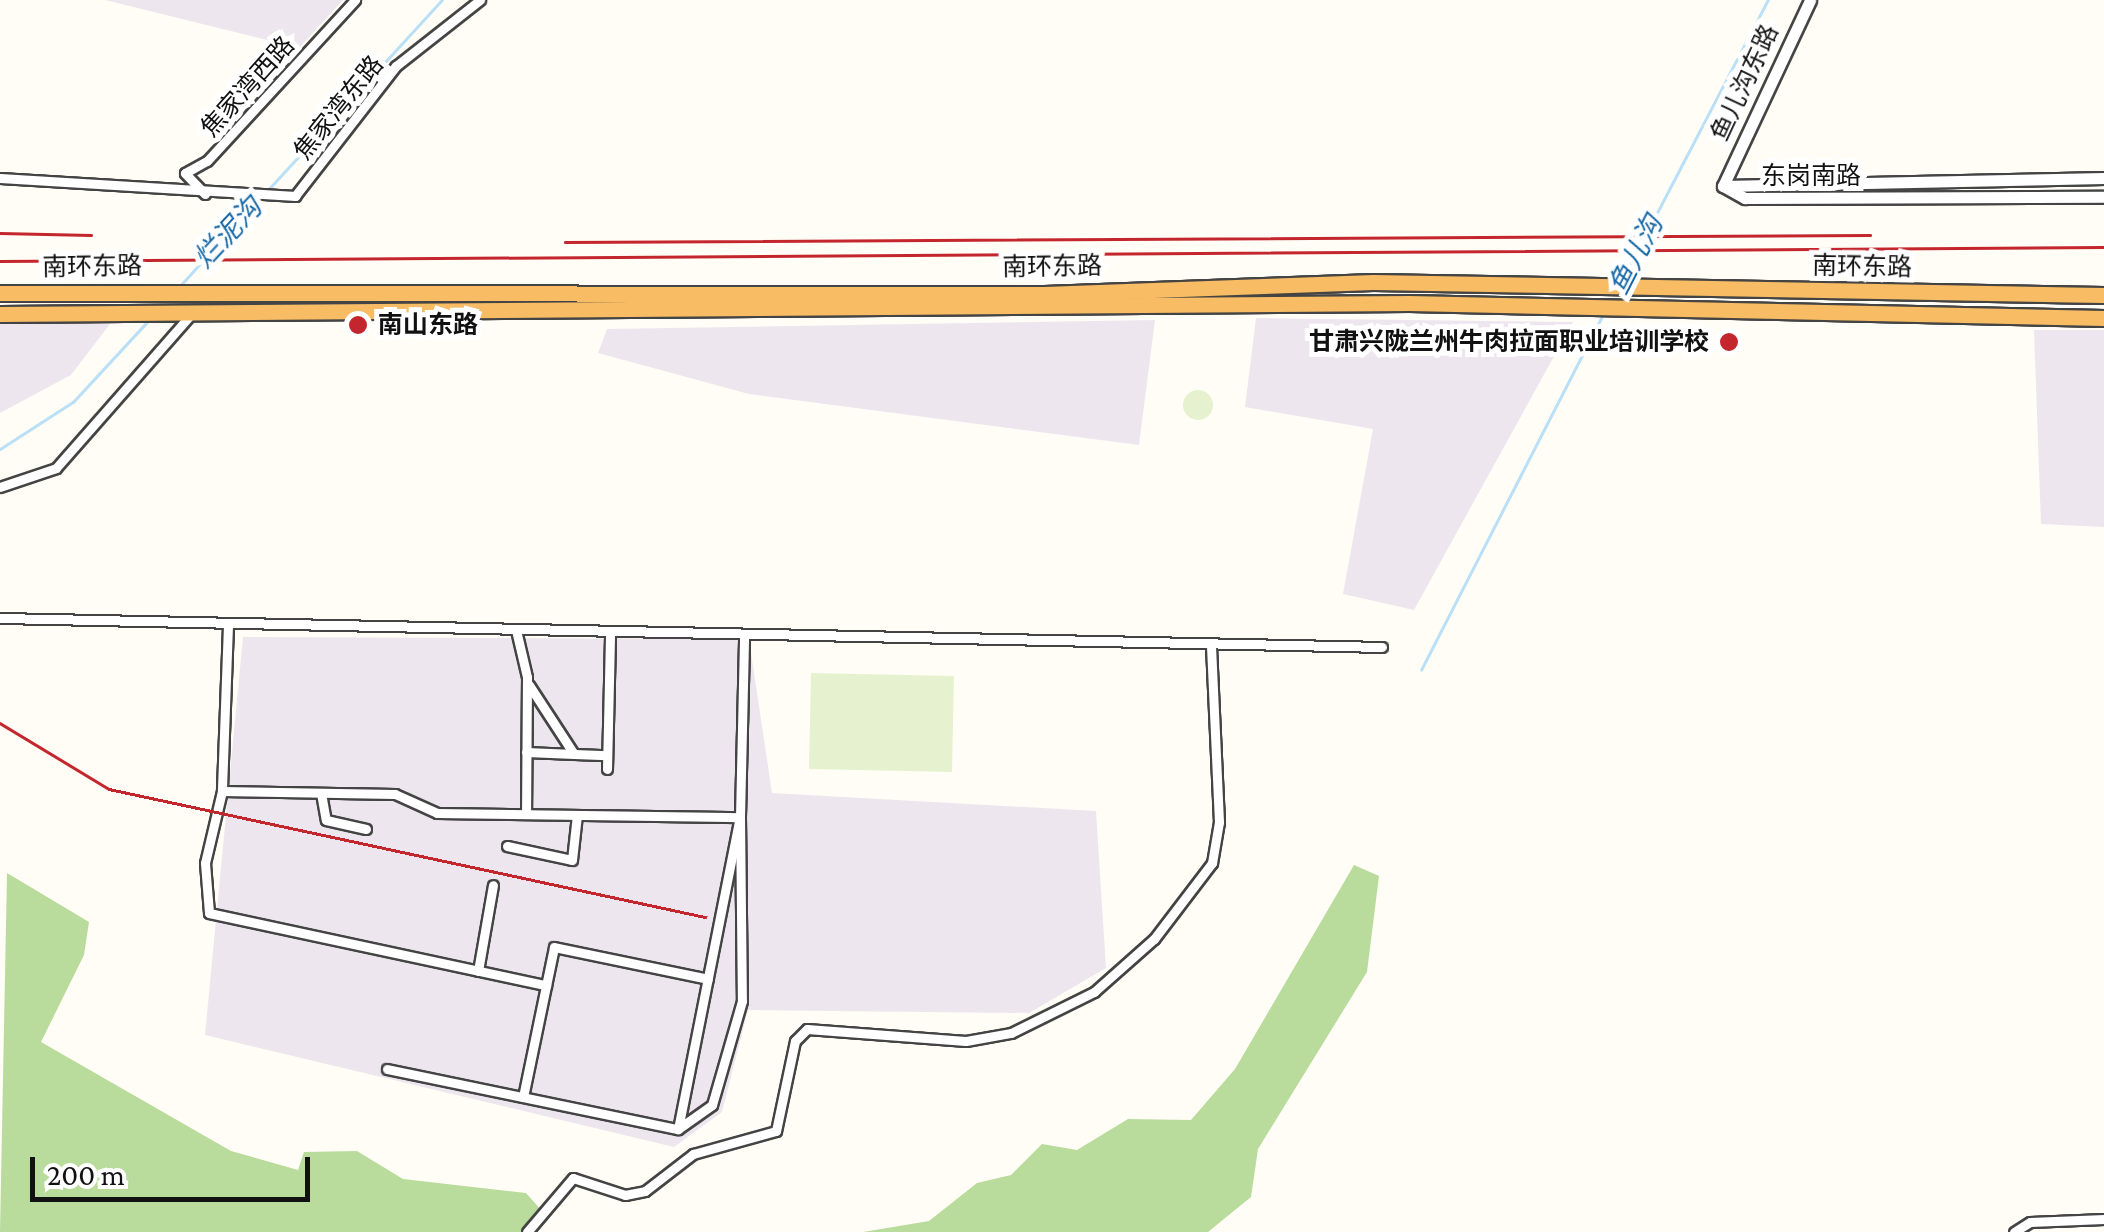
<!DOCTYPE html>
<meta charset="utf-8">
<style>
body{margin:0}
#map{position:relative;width:2104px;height:1232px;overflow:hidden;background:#fffdf5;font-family:"Crimson Pro","Noto Sans SC",serif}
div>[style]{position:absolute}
.industrial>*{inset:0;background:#eee6ef}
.forest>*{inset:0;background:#b9dc9c}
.pitch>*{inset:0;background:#e6f2cf}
.round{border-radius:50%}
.stream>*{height:2.5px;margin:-1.25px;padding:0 1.25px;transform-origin:1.25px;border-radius:1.25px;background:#b9e0f7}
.roads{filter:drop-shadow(2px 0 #444) drop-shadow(-2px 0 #444) drop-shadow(0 2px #444) drop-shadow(0 -2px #444)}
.minor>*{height:9px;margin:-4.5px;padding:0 4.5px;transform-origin:4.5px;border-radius:4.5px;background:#fff}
.tertiary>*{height:11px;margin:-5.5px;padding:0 5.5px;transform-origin:5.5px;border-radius:5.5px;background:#fff}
.trunk>*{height:15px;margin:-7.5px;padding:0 7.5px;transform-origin:7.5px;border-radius:7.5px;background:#f7bc64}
.rail>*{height:2.5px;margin:-1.25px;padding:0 1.25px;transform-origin:1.25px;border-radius:1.25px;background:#c4262e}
.dots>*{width:28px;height:28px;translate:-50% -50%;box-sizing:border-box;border:5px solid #fff;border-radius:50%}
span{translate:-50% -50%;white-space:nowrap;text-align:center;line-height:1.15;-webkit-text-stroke:10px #fff;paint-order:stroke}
.street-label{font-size:25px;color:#111}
.poi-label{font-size:25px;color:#111;font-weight:700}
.left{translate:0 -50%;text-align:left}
.right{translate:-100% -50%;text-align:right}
.water-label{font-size:28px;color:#1768a6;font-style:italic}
.scale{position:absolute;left:30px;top:1157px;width:280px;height:45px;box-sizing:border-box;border:5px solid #111;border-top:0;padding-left:12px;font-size:30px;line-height:35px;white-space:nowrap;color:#111;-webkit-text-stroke:8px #fff;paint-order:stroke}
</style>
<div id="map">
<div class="industrial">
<div style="clip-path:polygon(105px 0,343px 0,299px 48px)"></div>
<div style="clip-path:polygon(1256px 318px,1573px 322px,1414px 610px,1343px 594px,1373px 429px,1245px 407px)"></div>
<div style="clip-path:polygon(1155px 320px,1139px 445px,749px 394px,598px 353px,607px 329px)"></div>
<div style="clip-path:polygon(0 324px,110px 324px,71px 375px,0 413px)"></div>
<div style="clip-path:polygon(2034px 330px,2104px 330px,2104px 527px,2041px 524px)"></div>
<div style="clip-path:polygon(243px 637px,749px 639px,772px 793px,1096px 811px,1106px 968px,1029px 1013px,748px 1010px,722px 1112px,674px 1147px,205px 1035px)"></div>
</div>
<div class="forest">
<div style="clip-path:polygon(1354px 865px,1379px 876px,1367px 972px,1258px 1149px,1251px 1197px,1208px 1232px,863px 1232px,929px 1221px,977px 1183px,1011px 1175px,1042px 1144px,1077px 1150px,1128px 1119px,1191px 1120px,1235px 1069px)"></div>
<div style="clip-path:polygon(7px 873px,89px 922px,84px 955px,41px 1042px,231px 1151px,298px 1170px,304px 1152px,357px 1151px,403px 1179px,526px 1193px,542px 1211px,531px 1232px,0 1232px)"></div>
</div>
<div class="pitch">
<div class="round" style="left:1183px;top:390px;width:30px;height:30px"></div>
<div style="clip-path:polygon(811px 673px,954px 676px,952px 772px,809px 769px)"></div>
</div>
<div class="stream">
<div style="left:266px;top:192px;width:260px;rotate:-47.5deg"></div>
<div style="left:1621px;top:282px;width:318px;rotate:-62.5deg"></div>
<div style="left:178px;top:288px;width:122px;rotate:-47.7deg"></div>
<div style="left:0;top:449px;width:87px;rotate:-32.8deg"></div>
<div style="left:73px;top:402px;width:112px;rotate:-47.2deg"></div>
<div style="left:1421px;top:670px;width:399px;rotate:-62.9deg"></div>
</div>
<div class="roads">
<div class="minor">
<div style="left:0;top:178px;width:296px;rotate:3.5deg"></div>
<div style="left:295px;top:196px;width:165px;rotate:-52.2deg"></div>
<div style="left:396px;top:66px;width:107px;rotate:-38.2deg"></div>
<div style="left:205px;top:194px;width:29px;rotate:-134deg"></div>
<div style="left:185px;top:173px;width:25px;rotate:-29deg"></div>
<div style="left:207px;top:161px;width:219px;rotate:-47.4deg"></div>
<div style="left:0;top:487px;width:59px;rotate:-18.7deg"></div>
<div style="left:56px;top:468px;width:208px;rotate:-48.7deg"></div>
<div style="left:0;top:618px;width:1382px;rotate:1.2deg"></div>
<div style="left:228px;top:625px;width:166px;rotate:92.1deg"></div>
<div style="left:222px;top:791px;width:74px;rotate:103.3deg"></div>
<div style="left:205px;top:863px;width:50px;rotate:85.4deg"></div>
<div style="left:209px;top:913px;width:345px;rotate:12.1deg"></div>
<div style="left:516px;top:630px;width:48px;rotate:76.8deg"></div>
<div style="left:527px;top:677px;width:137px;rotate:90.4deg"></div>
<div style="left:529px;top:685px;width:82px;rotate:56.9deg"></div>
<div style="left:574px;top:754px;width:33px;rotate:2deg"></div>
<div style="left:526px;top:752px;width:48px;rotate:2.4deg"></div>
<div style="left:607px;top:769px;width:137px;rotate:-88.7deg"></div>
<div style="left:222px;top:791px;width:173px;rotate:1deg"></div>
<div style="left:395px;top:794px;width:46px;rotate:24.3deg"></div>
<div style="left:437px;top:813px;width:303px;rotate:0.8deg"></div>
<div style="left:740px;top:817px;width:184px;rotate:89.4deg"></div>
<div style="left:742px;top:1001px;width:108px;rotate:106.1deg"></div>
<div style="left:712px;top:1105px;width:42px;rotate:144.8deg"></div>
<div style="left:678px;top:1129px;width:318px;rotate:-78.8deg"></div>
<div style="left:740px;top:817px;width:182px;rotate:-88.7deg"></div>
<div style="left:321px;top:793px;width:27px;rotate:80deg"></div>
<div style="left:326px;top:820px;width:41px;rotate:12.7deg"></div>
<div style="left:507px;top:846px;width:66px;rotate:12.2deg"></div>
<div style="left:572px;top:860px;width:45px;rotate:-83.7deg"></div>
<div style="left:478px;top:971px;width:87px;rotate:-80.1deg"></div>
<div style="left:387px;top:1069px;width:297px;rotate:11.7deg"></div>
<div style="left:523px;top:1097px;width:153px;rotate:-78.3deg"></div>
<div style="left:554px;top:947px;width:157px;rotate:11.7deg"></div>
<div style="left:527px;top:1232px;width:71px;rotate:-49.6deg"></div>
<div style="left:573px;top:1178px;width:55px;rotate:18.1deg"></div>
<div style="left:625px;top:1195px;width:20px;rotate:-11deg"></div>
<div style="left:645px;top:1191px;width:61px;rotate:-37.6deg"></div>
<div style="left:693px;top:1154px;width:86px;rotate:-15.5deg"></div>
<div style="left:776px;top:1131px;width:92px;rotate:-78.1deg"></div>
<div style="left:795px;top:1041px;width:17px;rotate:-45deg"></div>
<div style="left:807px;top:1029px;width:159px;rotate:4.3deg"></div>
<div style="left:966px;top:1041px;width:46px;rotate:-10.1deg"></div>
<div style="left:1011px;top:1033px;width:93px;rotate:-26.3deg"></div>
<div style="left:1094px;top:992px;width:80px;rotate:-41.5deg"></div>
<div style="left:1154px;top:939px;width:96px;rotate:-52.7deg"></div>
<div style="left:1212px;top:863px;width:42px;rotate:-80.3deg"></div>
<div style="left:1219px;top:822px;width:179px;rotate:-92.6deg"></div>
<div style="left:2014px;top:1232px;width:19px;rotate:-32deg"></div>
<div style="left:2030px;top:1222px;width:74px;rotate:-2.3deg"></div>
</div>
<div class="tertiary">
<div style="left:1723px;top:186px;width:25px;rotate:29deg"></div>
<div style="left:1745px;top:198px;width:359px;rotate:-0.2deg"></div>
<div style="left:1723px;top:186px;width:381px;rotate:-1.2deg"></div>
<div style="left:1723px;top:186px;width:205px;rotate:-64.9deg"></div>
</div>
<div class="trunk">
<div style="left:0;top:293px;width:1044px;rotate:0.05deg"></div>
<div style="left:1044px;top:294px;width:329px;rotate:-2.1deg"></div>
<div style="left:1373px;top:282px;width:731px;rotate:1.02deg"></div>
<div style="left:0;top:314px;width:1409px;rotate:-0.45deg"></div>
<div style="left:1409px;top:303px;width:695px;rotate:1.24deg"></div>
</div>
</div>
<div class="rail">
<div style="left:0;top:233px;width:91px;rotate:1.3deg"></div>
<div style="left:565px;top:242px;width:1305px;rotate:-0.31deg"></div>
<div style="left:0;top:261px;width:2104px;rotate:-0.38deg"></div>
<div style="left:0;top:723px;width:127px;rotate:31.2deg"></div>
<div style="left:109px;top:789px;width:610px;rotate:12.12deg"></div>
</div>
<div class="dots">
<div style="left:358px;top:325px;background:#c4262e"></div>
<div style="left:1729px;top:342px;background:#c4262e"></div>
</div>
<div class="street-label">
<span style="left:1745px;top:83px;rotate:-65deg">鱼儿沟东路</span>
<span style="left:248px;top:87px;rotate:-48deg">焦家湾西路</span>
<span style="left:339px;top:108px;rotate:-51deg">焦家湾东路</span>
<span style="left:1811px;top:176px">东岗南路</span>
<span style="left:92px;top:267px;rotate:-1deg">南环东路</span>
<span style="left:1052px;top:267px;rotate:-1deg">南环东路</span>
<span style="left:1862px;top:267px;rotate:1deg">南环东路</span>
</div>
<div class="poi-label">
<span class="left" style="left:378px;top:325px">南山东路</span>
<span class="right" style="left:1709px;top:342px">甘肃兴陇兰州牛肉拉面职业培训学校</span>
</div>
<div class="water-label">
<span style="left:228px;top:233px;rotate:-47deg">烂泥沟</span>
<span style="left:1636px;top:255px;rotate:-63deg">鱼儿沟</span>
</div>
<div class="scale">200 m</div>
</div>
